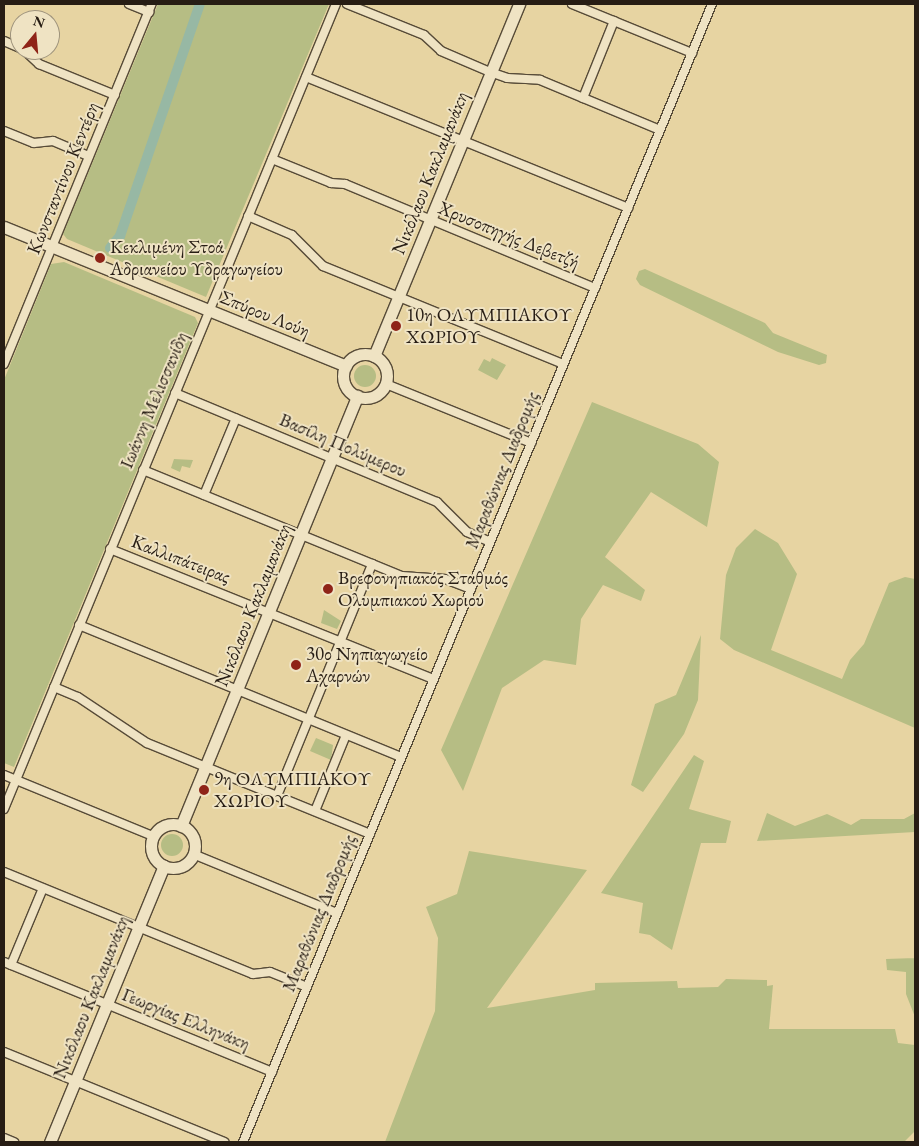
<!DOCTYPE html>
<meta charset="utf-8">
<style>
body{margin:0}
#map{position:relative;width:919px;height:1146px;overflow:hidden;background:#e7d4a2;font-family:"EB Garamond",serif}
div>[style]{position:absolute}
.green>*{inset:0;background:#b6bd84}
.round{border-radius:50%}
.canal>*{height:10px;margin:-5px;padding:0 5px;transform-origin:5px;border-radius:5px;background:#97b8a4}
.roads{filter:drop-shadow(1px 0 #574b38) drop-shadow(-1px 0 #574b38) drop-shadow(0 1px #574b38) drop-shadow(0 -1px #574b38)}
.street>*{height:8px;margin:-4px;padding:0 4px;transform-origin:4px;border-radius:4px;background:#efe3c3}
.secondary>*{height:11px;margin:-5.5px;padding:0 5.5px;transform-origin:5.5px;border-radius:5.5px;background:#efe3c3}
.secondary>.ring{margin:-5.5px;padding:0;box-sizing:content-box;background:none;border:11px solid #efe3c3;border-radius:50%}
.dots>*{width:14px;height:14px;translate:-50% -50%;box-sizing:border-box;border:2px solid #efe3c3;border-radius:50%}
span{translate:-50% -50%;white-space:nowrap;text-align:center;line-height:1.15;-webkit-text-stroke:4px #efe3c3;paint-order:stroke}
.street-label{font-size:19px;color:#271d14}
.poi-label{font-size:19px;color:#271d14}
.left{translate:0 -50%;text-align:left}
.frame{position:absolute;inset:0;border:5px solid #271d14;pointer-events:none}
.north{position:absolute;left:10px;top:10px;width:50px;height:50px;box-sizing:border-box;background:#efe3c3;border:1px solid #9f947d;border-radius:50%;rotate:17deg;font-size:14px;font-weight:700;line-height:20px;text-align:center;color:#271d14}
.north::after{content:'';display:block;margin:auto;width:18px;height:22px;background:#8f2418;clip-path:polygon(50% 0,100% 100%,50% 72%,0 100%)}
</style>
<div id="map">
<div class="green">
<div style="clip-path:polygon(158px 4px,329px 4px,206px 297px,67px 239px,63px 234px)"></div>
<div style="clip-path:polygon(64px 262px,195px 317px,198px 323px,14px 767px,4px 763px,4px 380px,51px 264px)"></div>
<div style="clip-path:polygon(645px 269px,765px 323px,773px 333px,827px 355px,826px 363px,819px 365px,778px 352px,640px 285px,636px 279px,639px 271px)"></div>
<div style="clip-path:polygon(492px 358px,506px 365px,497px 380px,478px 370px,484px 359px,490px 362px)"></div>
<div class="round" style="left:354px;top:365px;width:22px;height:22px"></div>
<div style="clip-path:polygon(592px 402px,698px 444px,719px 462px,707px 527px,651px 492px,605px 557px,645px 590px,641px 601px,603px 585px,581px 619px,576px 665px,544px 660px,502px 688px,463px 791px,441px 750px)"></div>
<div style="clip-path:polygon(174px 459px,193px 460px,190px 468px,182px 466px,180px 472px,171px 468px)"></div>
<div style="clip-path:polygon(755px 529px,778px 543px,797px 574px,771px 650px,842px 679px,850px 660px,864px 644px,889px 583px,905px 577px,915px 579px,915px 728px,734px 650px,720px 639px,726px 575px,736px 548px)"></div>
<div style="clip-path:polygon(324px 610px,341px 621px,337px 629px,321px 623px)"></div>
<div style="clip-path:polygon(701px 635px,698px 700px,684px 734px,643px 792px,631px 785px,655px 704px,676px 695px)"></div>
<div style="clip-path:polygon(316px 738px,333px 745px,331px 760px,310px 751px)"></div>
<div style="clip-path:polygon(694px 755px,704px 761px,689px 809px,731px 821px,726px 843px,701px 843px,672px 950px,650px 935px,639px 933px,643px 903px,601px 893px)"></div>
<div style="clip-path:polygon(767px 813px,795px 826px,827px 814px,851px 825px,861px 819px,904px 819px,915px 813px,915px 832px,757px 841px)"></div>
<div class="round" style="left:161px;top:834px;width:22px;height:22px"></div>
<div style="clip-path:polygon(469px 851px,587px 870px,487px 1008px,595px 990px,595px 983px,677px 981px,678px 988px,718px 987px,726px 979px,767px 980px,767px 986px,773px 985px,769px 1029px,895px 1029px,898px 1043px,915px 1045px,915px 1131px,904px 1142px,385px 1142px,435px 1011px,438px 938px,426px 907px,457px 894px)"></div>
<div style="clip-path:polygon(915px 933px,915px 1017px,906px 994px,906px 972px,887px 970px,886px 959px,915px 958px)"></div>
</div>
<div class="canal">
<div style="left:110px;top:248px;width:16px;rotate:-50deg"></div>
<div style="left:120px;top:236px;width:245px;rotate:-71deg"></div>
</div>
<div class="roads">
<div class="street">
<div style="left:129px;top:4px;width:22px;rotate:22deg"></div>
<div style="left:347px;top:4px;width:83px;rotate:21.9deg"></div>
<div style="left:424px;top:35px;width:23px;rotate:43deg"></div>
<div style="left:441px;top:51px;width:53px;rotate:23.2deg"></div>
<div style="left:490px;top:72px;width:18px;rotate:19deg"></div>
<div style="left:507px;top:78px;width:33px;rotate:3deg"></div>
<div style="left:540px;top:80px;width:130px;rotate:22.6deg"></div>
<div style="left:572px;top:4px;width:130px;rotate:22.2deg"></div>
<div style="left:4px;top:41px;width:17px;rotate:24deg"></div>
<div style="left:24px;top:50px;width:21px;rotate:43deg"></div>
<div style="left:39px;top:64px;width:82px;rotate:22.2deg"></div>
<div style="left:306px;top:77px;width:348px;rotate:22.1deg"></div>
<div style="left:583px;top:98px;width:83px;rotate:-68.1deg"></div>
<div style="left:4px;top:131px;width:32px;rotate:22deg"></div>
<div style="left:34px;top:143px;width:19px;rotate:-6deg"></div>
<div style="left:53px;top:141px;width:39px;rotate:23deg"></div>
<div style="left:272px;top:159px;width:64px;rotate:22.1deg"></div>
<div style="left:331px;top:183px;width:14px;rotate:4deg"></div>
<div style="left:345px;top:184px;width:271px;rotate:22.6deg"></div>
<div style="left:248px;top:216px;width:48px;rotate:23.4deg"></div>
<div style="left:292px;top:235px;width:44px;rotate:45deg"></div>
<div style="left:323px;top:266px;width:259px;rotate:22.2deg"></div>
<div style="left:4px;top:364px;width:389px;rotate:-67.7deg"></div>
<div style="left:386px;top:384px;width:157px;rotate:22.1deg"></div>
<div style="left:175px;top:393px;width:284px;rotate:22.6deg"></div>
<div style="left:437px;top:502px;width:42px;rotate:45deg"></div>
<div style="left:467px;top:532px;width:25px;rotate:23deg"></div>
<div style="left:143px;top:470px;width:280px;rotate:22.3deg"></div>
<div style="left:402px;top:576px;width:43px;rotate:4deg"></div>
<div style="left:445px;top:579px;width:28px;rotate:21deg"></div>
<div style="left:204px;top:495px;width:83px;rotate:-67.4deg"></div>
<div style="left:110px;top:549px;width:349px;rotate:21.9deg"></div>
<div style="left:79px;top:625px;width:348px;rotate:22.3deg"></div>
<div style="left:54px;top:687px;width:26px;rotate:23deg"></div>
<div style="left:78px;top:697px;width:83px;rotate:33.7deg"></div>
<div style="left:147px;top:743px;width:241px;rotate:22.2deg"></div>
<div style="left:4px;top:775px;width:161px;rotate:22.3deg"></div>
<div style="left:277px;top:796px;width:251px;rotate:-67.7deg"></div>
<div style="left:4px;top:809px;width:871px;rotate:-67.59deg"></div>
<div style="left:315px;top:811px;width:82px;rotate:-67.8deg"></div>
<div style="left:193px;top:854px;width:156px;rotate:22.3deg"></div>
<div style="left:4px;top:872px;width:269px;rotate:22.3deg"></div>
<div style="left:253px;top:974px;width:17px;rotate:-7deg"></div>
<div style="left:270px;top:972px;width:40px;rotate:22deg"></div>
<div style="left:4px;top:962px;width:290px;rotate:22.3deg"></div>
<div style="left:11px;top:965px;width:83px;rotate:-67.4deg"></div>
<div style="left:4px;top:1052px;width:238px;rotate:22.2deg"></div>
<div style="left:4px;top:1138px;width:11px;rotate:22deg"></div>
<div style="left:243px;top:1142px;width:1231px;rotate:-67.6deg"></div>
</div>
<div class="secondary">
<div style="left:4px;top:227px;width:369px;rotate:22.1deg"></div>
<div class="ring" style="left:343px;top:354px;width:33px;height:33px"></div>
<div style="left:374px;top:356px;width:381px;rotate:-67.6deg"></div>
<div class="ring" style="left:151px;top:824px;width:33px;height:33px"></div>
<div style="left:181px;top:826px;width:465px;rotate:-67.7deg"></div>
<div style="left:50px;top:1142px;width:299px;rotate:-67.6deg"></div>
</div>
</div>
<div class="dots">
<div style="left:100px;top:258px;background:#8f2418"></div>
<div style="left:396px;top:326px;background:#8f2418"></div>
<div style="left:328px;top:589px;background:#8f2418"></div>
<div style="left:296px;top:665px;background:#8f2418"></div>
<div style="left:204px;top:790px;background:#8f2418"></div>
</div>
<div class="street-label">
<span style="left:430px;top:173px;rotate:-68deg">Νικόλαου Κακλαμανάκη</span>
<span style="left:63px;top:178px;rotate:-68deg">Κωνσταντίνου Κεντέρη</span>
<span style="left:509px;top:235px;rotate:22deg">Χρυσοπηγής Δεβετζή</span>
<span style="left:265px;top:314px;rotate:22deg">Σπύρου Λούη</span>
<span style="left:154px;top:400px;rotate:-67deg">Ιωάννη Μελισσανίδη</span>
<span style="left:343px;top:445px;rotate:23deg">Βασίλη Πολύμερου</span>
<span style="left:502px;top:470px;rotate:-68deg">Μαραθώνιας Διαδρομής</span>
<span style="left:181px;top:559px;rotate:21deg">Καλλιπάτειρας</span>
<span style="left:253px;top:605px;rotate:-68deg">Νικόλαου Κακλαμανάκη</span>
<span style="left:319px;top:913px;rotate:-68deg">Μαραθώνιας Διαδρομής</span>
<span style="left:91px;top:997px;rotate:-68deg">Νικόλαου Κακλαμανάκη</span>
<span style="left:186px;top:1019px;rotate:22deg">Γεωργίας Ελληνάκη</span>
</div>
<div class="poi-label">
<span class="left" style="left:110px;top:258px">Κεκλιμένη Στοά<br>Αδριανείου Υδραγωγείου</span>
<span class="left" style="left:406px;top:326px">10η ΟΛΥΜΠΙΑΚΟΥ<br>ΧΩΡΙΟΥ</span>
<span class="left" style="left:338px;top:589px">Βρεφονηπιακός Σταθμός<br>Ολυμπιακού Χωριού</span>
<span class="left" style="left:306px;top:665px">30ο Νηπιαγωγείο<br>Αχαρνών</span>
<span class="left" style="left:214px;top:790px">9η ΟΛΥΜΠΙΑΚΟΥ<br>ΧΩΡΙΟΥ</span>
</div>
<div class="frame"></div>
<div class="north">N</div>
</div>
